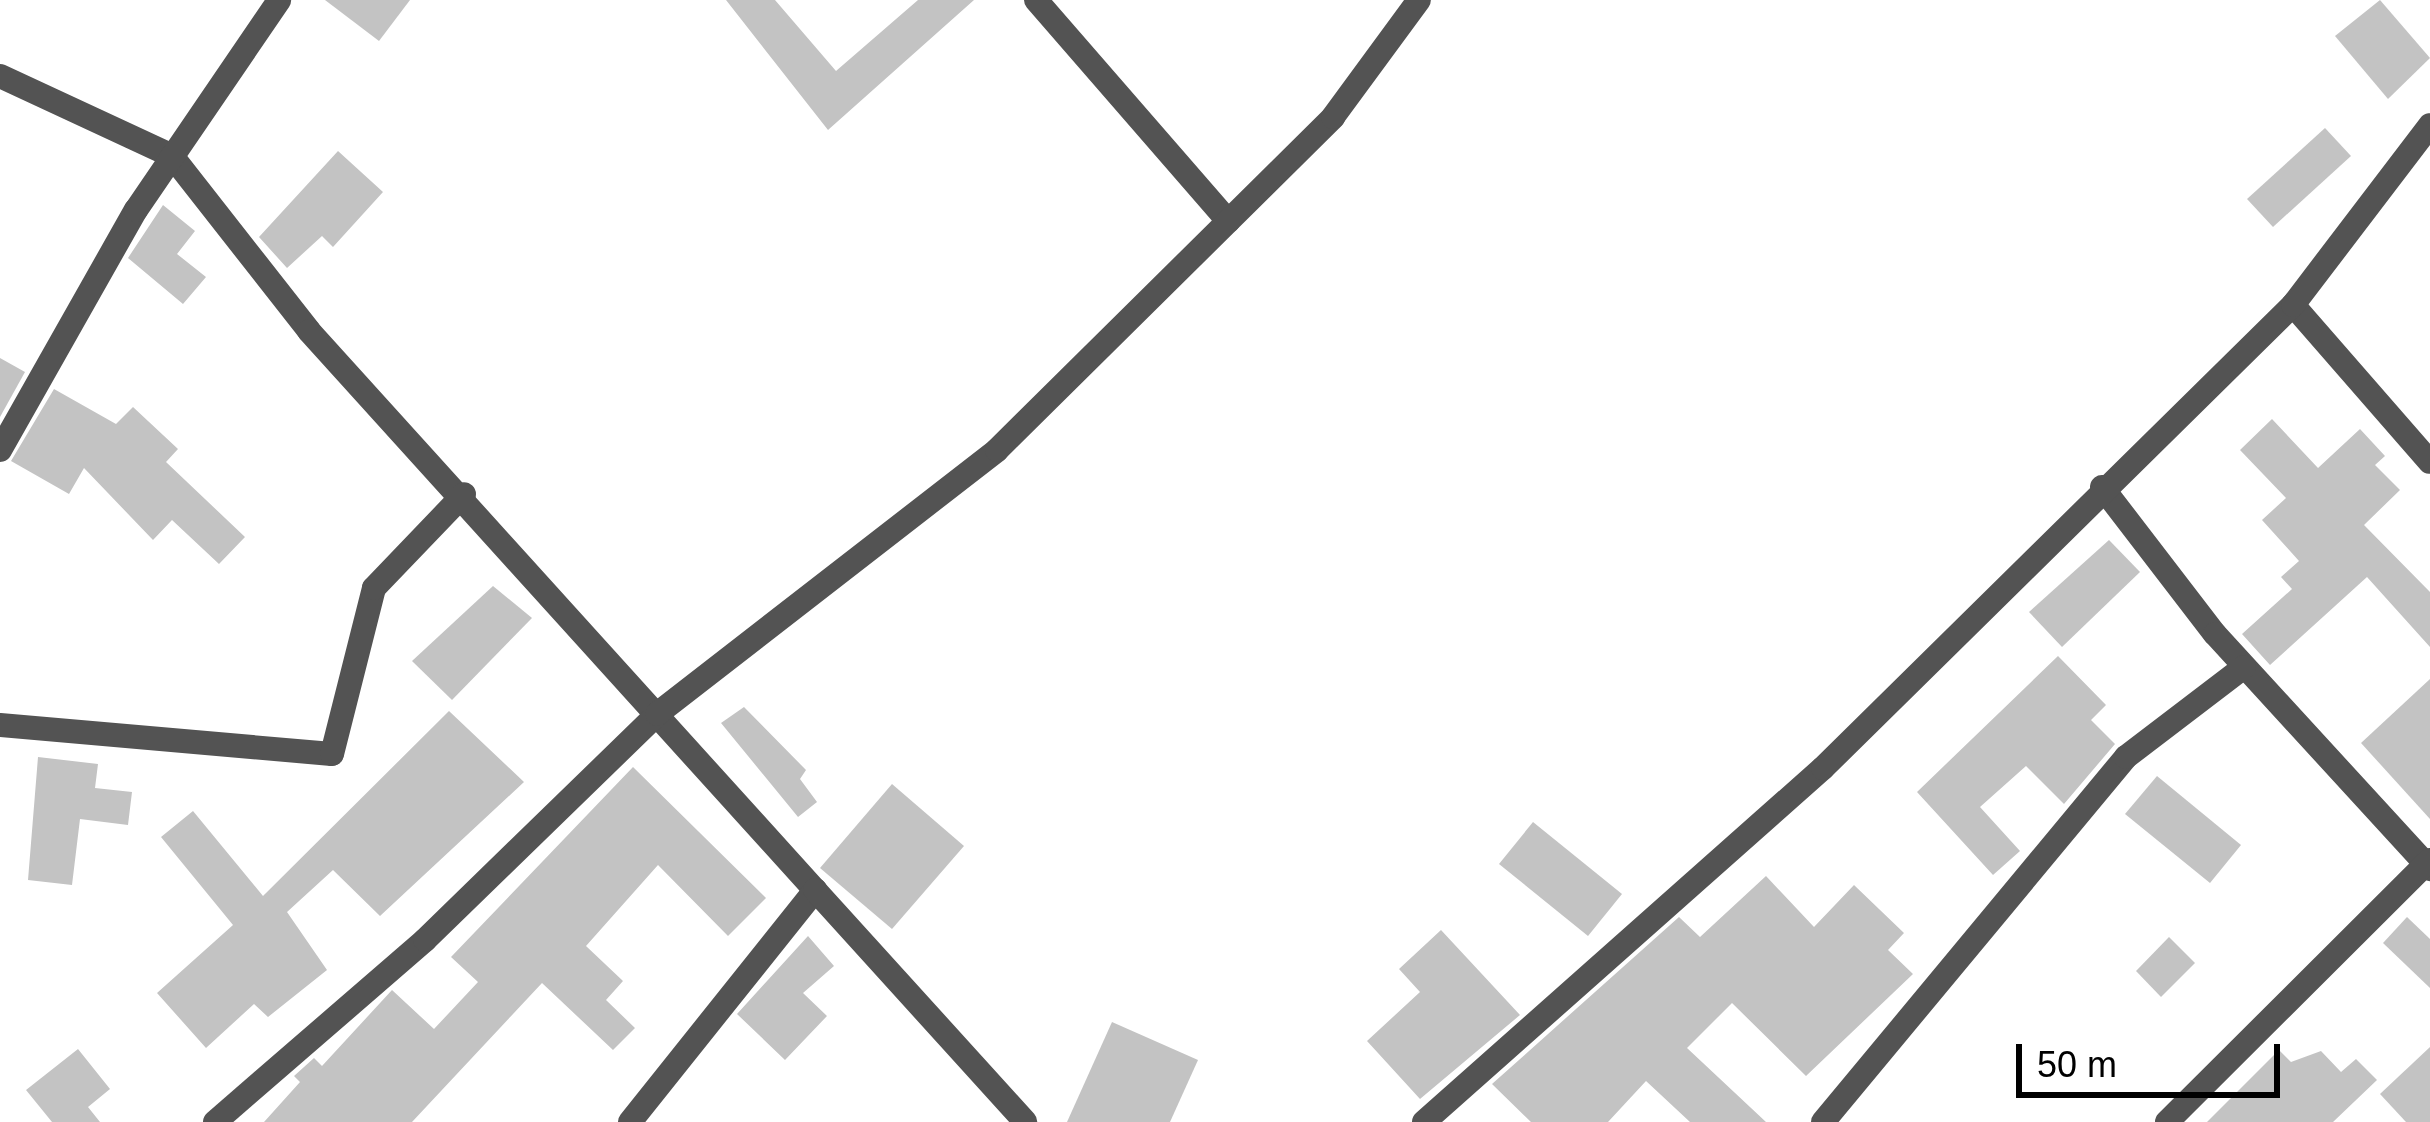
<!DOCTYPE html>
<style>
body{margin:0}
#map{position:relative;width:2430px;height:1122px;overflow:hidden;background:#fff;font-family:Helvetica,sans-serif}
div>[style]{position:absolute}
.building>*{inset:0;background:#c3c3c3}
.minor>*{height:24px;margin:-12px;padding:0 12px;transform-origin:12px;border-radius:12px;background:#535353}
span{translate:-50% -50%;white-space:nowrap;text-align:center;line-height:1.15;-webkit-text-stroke:9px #fff;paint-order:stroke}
.scale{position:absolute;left:2016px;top:1044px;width:264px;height:54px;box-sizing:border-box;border:6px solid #000;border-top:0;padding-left:15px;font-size:36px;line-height:42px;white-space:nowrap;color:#000;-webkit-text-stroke:9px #fff;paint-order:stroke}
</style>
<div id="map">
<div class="building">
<div style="clip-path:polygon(325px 0,410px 0,379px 41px)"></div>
<div style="clip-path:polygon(726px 0,775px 0,836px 71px,918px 0,974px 0,828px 130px)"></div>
<div style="clip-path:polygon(2380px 0,2430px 58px,2388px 99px,2335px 36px)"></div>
<div style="clip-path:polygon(2325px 128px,2351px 156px,2273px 227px,2247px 199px)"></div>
<div style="clip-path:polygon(338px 151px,383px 192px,333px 247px,322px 236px,287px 268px,259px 237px)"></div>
<div style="clip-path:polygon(163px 205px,195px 231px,177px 254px,206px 277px,183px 304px,128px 258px)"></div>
<div style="clip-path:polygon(0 358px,25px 372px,0 417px)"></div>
<div style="clip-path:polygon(54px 389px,116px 424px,133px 407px,178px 449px,166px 462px,245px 537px,219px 564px,172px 520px,153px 540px,84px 468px,69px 494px,11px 461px)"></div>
<div style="clip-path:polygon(2272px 419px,2318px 468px,2360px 429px,2385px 456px,2375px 465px,2400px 490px,2364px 525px,2430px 592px,2430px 647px,2367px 577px,2270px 665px,2242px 634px,2292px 589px,2281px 577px,2299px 561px,2262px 520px,2286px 498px,2240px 450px)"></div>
<div style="clip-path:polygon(2109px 540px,2140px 572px,2062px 647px,2029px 612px)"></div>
<div style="clip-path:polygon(493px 586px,532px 618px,452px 700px,412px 661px)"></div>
<div style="clip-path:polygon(2058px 656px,2106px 705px,2091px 720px,2115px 744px,2064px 804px,2026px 766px,1980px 807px,2020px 851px,1993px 875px,1917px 792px)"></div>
<div style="clip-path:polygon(2430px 679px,2430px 819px,2361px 743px)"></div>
<div style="clip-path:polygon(744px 707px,806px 770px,800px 779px,817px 802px,798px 817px,721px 723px)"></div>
<div style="clip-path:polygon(449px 711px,524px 782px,380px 916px,333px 870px,287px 912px,327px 970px,268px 1017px,254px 1004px,206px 1048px,157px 993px,233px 925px,161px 837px,193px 811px,263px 896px)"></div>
<div style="clip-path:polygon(38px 757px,98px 764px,95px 788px,132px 792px,128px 825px,80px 819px,72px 885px,28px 880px)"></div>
<div style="clip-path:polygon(633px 767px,766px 898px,728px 936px,658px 865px,586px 946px,623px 981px,606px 1000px,635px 1028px,613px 1050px,542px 983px,412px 1122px,264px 1122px,300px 1082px,294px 1076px,314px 1058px,322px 1066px,392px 990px,434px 1029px,478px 982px,451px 957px)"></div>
<div style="clip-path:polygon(2157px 776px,2241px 845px,2210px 883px,2125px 814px)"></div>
<div style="clip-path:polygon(892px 784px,964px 846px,892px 929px,820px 868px)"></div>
<div style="clip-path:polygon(1533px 822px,1622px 894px,1588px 936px,1499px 864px)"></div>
<div style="clip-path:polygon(1766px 876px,1814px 927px,1854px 885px,1904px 933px,1888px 950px,1913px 974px,1806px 1076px,1732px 1003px,1687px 1048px,1766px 1122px,1690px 1122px,1646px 1081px,1608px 1122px,1531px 1122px,1492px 1084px,1679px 917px,1700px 937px)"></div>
<div style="clip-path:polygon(2407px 917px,2430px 939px,2430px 988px,2383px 943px)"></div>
<div style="clip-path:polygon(1441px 930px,1520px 1015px,1420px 1099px,1367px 1041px,1420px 992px,1399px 969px)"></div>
<div style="clip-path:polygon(808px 936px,834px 966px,803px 993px,827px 1016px,785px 1060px,737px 1014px)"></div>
<div style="clip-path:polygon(2169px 937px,2195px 963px,2161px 997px,2136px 971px)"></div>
<div style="clip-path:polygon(1112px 1022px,1198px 1060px,1170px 1122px,1067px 1122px)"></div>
<div style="clip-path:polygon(2430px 1047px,2430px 1122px,2406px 1122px,2380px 1094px)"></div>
<div style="clip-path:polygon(78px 1049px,110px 1089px,88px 1107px,100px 1122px,52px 1122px,26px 1090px)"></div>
<div style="clip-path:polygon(2279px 1050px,2291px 1062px,2321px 1051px,2341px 1072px,2356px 1059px,2377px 1080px,2333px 1122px,2207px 1122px)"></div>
</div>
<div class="minor">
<div style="left:1036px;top:0;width:293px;rotate:49deg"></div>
<div style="left:0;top:76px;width:190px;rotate:24.9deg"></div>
<div style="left:172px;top:156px;width:222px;rotate:51.9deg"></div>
<div style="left:309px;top:331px;width:754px;rotate:47.85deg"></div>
<div style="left:2293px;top:305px;width:208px;rotate:48.9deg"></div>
<div style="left:0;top:450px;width:276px;rotate:-60.5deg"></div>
<div style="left:136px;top:210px;width:254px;rotate:-55.7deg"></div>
<div style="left:2102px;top:487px;width:185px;rotate:52.5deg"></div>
<div style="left:2215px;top:634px;width:319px;rotate:47.5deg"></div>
<div style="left:0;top:725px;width:333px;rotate:5deg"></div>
<div style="left:332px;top:754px;width:171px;rotate:-75.8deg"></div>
<div style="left:374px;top:588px;width:130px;rotate:-46.2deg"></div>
<div style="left:215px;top:1122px;width:278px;rotate:-40.9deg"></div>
<div style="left:425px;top:940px;width:324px;rotate:-44.2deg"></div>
<div style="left:657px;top:714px;width:430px;rotate:-37.8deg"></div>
<div style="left:997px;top:450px;width:473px;rotate:-44.7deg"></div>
<div style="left:1333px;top:117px;width:145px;rotate:-53.7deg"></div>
<div style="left:630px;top:1122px;width:297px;rotate:-51.4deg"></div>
<div style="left:815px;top:890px;width:313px;rotate:47.8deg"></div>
<div style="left:1424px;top:1122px;width:533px;rotate:-41.58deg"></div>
<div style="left:1823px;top:768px;width:660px;rotate:-44.57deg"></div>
<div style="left:2293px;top:305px;width:226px;rotate:-52.7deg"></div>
<div style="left:1823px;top:1122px;width:474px;rotate:-50.3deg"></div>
<div style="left:2126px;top:757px;width:148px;rotate:-37.3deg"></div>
<div style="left:2167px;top:1122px;width:371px;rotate:-44.9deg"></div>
</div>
<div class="scale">50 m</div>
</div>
